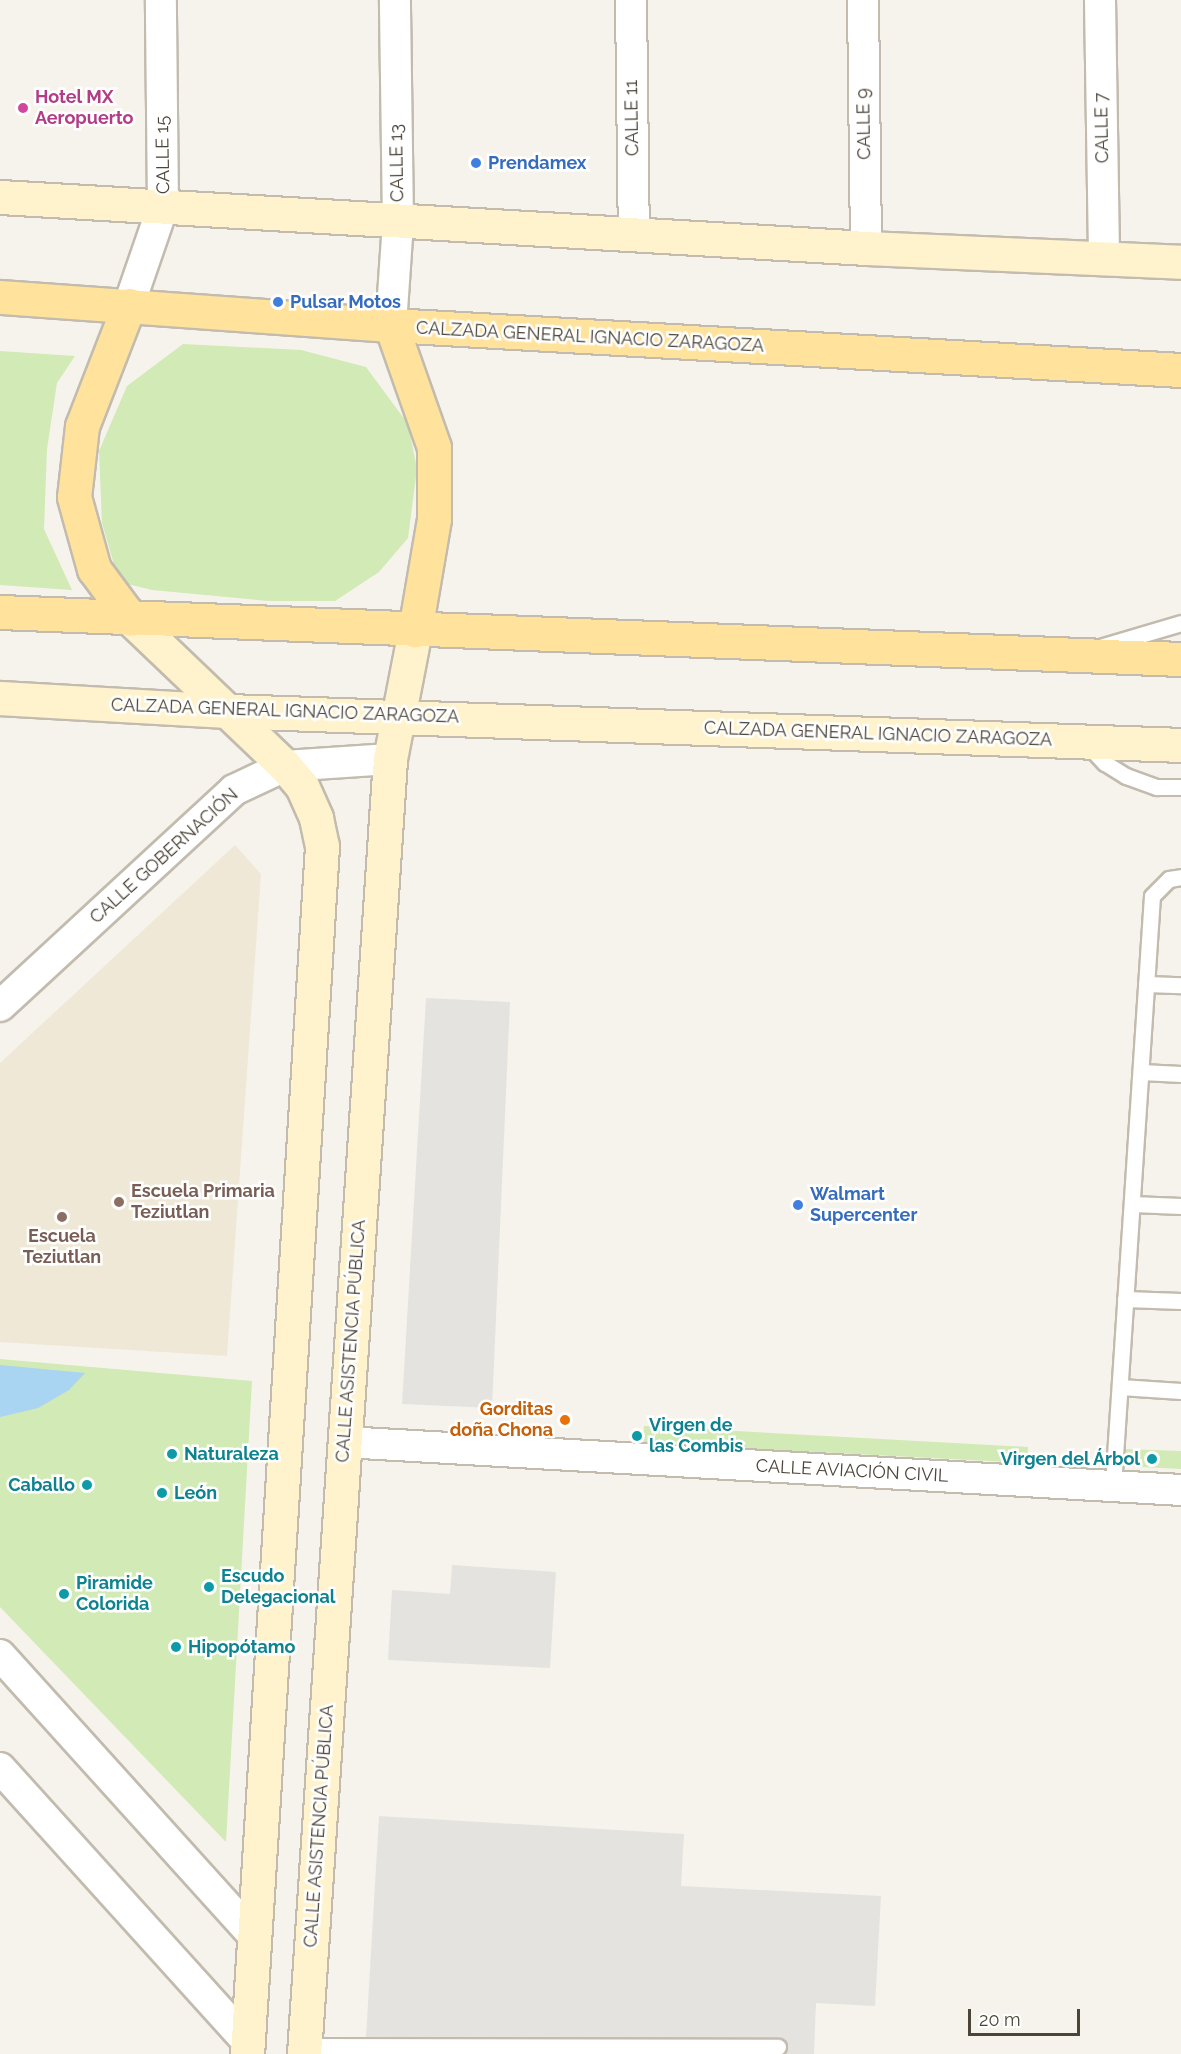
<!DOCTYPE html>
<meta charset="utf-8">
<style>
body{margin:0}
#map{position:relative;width:1181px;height:2054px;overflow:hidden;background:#f6f3ec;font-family:Raleway,sans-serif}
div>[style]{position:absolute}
.education>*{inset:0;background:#efe8d6}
.green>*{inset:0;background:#d2eab5}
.parking>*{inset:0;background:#e5e3e0}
.water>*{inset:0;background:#a9d4f2}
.roads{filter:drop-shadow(2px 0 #c2bbae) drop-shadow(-2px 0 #c2bbae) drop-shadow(0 2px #c2bbae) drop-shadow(0 -2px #c2bbae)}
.lane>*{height:15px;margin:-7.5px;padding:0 7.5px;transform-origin:7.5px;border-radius:7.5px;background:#fff}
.street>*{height:30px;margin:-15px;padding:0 15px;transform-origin:15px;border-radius:15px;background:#fff}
.secondary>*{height:33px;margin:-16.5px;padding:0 16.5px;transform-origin:16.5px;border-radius:16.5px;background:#fff3cd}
.primary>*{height:33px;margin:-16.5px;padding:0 16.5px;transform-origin:16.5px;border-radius:16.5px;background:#ffe39c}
.dots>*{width:16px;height:16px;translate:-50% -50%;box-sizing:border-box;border:3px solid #fff;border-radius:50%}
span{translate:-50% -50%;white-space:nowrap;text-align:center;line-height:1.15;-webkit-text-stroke:5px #fff;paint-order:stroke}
.hotel-label{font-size:18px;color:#b23c85;font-weight:700}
.left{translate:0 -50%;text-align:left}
.street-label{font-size:18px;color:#4b4439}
.shop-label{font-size:18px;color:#366cbe;font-weight:700}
.education-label{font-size:18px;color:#785e54;font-weight:700}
.food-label{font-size:18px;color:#c56008;font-weight:700}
.right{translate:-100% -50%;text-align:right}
.culture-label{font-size:18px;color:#0d838f;font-weight:700}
.scale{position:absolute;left:968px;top:2009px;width:112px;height:27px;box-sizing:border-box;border:3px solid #4b4439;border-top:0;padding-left:8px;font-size:18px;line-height:21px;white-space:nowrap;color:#4b4439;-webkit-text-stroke:4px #fff;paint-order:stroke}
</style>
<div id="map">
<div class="education">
<div style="clip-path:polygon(235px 845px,261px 874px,227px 1356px,0 1342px,0 1063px)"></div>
</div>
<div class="green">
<div style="clip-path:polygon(183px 344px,301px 350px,366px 367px,408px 424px,417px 469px,408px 538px,379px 572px,335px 601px,268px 601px,152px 590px,119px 582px,102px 523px,99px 451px,127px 386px)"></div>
<div style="clip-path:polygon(0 351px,75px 356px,57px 383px,47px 449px,44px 529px,72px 590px,0 585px)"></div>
<div style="clip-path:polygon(0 1359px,252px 1381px,226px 1842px,0 1607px)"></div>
<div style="clip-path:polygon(644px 1426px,1028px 1447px,1027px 1463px,643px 1443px)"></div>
<div style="clip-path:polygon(1124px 1449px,1181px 1451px,1181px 1469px,1123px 1466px)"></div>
</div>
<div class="parking">
<div style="clip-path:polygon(426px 998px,510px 1002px,492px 1408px,402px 1404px)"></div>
<div style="clip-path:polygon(452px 1565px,556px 1572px,550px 1668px,388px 1660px,392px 1590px,450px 1594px)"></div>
<div style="clip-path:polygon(379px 1816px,684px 1834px,681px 1886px,881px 1896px,875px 2006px,816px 2003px,814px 2054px,365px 2054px)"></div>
</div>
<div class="water">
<div style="clip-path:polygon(0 1365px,85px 1373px,69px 1390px,38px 1408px,0 1417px)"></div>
</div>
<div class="roads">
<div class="lane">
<div style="left:1103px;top:646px;width:81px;rotate:-16.4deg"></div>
<div style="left:1087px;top:744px;width:26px;rotate:47deg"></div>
<div style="left:1105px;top:763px;width:25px;rotate:32deg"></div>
<div style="left:1126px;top:776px;width:33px;rotate:20deg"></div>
<div style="left:1157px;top:787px;width:24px"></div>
<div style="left:1146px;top:984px;width:35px;rotate:2deg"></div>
<div style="left:1141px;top:1072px;width:40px;rotate:2.9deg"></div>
<div style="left:1132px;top:1204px;width:49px;rotate:2.3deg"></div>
<div style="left:1125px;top:1299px;width:56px;rotate:2deg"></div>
<div style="left:1120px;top:1387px;width:61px;rotate:3.8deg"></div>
<div style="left:1113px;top:1486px;width:591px;rotate:-86.22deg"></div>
<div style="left:1152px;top:896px;width:24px;rotate:-45deg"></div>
<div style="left:1169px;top:879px;width:12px;rotate:-9deg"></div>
<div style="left:304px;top:2046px;width:474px;rotate:0.1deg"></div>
</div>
<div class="street">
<div style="left:631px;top:0;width:235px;rotate:89.3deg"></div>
<div style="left:863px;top:0;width:248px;rotate:89.3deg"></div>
<div style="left:1100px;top:0;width:256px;rotate:89.1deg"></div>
<div style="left:129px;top:305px;width:105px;rotate:-71deg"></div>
<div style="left:163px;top:206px;width:206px;rotate:-90.6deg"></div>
<div style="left:391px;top:325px;width:103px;rotate:-86.1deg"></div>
<div style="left:398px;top:222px;width:222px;rotate:-90.8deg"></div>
<div style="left:0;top:1006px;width:318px;rotate:-42.7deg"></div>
<div style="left:234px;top:790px;width:56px;rotate:-25.2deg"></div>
<div style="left:285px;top:766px;width:105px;rotate:-3.8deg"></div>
<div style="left:344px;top:1442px;width:838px;rotate:3.28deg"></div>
<div style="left:0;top:1655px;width:377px;rotate:47.9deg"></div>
<div style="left:0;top:1768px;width:368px;rotate:47.9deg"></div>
</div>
<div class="secondary">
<div style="left:0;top:197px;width:868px;rotate:3.37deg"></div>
<div style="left:866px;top:248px;width:315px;rotate:2.5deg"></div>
<div style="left:131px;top:619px;width:213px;rotate:43.7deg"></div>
<div style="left:285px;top:766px;width:26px;rotate:50deg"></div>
<div style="left:302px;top:786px;width:35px;rotate:66deg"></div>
<div style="left:316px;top:818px;width:29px;rotate:78deg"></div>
<div style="left:322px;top:846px;width:1210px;rotate:93.55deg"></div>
<div style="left:0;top:698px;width:228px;rotate:3.3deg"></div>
<div style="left:228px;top:711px;width:954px;rotate:2.04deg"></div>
<div style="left:304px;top:2054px;width:1298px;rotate:-86.2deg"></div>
<div style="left:390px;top:759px;width:131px;rotate:-79deg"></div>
</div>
<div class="primary">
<div style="left:0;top:297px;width:392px;rotate:4.1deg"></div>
<div style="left:391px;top:325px;width:791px;rotate:3.26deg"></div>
<div style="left:129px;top:305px;width:130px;rotate:111.2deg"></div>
<div style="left:82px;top:426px;width:71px;rotate:96.4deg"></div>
<div style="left:74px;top:497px;width:75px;rotate:74.5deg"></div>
<div style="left:94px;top:569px;width:62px;rotate:53.5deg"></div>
<div style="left:391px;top:325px;width:129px;rotate:70.6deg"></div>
<div style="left:434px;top:447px;width:72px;rotate:90deg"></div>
<div style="left:434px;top:519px;width:113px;rotate:99.7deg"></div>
<div style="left:0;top:612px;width:1182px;rotate:2.28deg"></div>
</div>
</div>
<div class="dots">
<div style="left:23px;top:108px;background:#d1479c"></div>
<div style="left:476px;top:163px;background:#3f7fe0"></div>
<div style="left:278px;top:302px;background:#3f7fe0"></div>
<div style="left:119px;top:1202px;background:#8d6e63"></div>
<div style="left:798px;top:1205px;background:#3f7fe0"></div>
<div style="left:62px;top:1217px;background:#8d6e63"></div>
<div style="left:565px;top:1420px;background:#e8710a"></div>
<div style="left:637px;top:1436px;background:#0f9aa8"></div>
<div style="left:172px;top:1454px;background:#0f9aa8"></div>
<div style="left:1152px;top:1459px;background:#0f9aa8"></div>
<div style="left:87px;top:1485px;background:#0f9aa8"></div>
<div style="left:162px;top:1493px;background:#0f9aa8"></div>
<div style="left:209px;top:1587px;background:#0f9aa8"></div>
<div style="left:64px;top:1594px;background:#0f9aa8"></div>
<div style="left:176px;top:1647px;background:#0f9aa8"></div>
</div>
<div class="hotel-label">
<span class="left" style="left:35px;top:108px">Hotel MX<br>Aeropuerto</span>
</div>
<div class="street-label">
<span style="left:632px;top:118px;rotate:-91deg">CALLE 11</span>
<span style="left:864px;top:124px;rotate:-91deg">CALLE 9</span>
<span style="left:1102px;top:128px;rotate:-91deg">CALLE 7</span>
<span style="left:163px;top:155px;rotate:-91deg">CALLE 15</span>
<span style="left:397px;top:163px;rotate:-91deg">CALLE 13</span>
<span style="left:590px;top:337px;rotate:3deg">CALZADA GENERAL IGNACIO ZARAGOZA</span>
<span style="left:285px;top:711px;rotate:2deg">CALZADA GENERAL IGNACIO ZARAGOZA</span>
<span style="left:878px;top:734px;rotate:2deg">CALZADA GENERAL IGNACIO ZARAGOZA</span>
<span style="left:164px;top:856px;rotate:-42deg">CALLE GOBERNACIÓN</span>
<span style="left:351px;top:1341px;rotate:-86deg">CALLE ASISTENCIA PÚBLICA</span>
<span style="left:852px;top:1471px;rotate:3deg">CALLE AVIACIÓN CIVIL</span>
<span style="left:319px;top:1826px;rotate:-86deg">CALLE ASISTENCIA PÚBLICA</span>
</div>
<div class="shop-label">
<span class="left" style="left:488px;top:163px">Prendamex</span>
<span class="left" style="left:290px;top:302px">Pulsar Motos</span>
<span class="left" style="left:810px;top:1205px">Walmart<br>Supercenter</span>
</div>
<div class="education-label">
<span class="left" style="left:131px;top:1202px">Escuela Primaria<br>Teziutlan</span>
<span style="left:62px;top:1247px">Escuela<br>Teziutlan</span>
</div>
<div class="food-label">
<span class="right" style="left:553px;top:1420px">Gorditas<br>doña Chona</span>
</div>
<div class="culture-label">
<span class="left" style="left:649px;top:1436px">Virgen de<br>las Combis</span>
<span class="left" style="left:184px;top:1454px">Naturaleza</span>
<span class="right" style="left:1140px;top:1459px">Virgen del Árbol</span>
<span class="right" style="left:75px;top:1485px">Caballo</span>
<span class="left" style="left:174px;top:1493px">León</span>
<span class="left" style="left:221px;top:1587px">Escudo<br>Delegacional</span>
<span class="left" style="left:76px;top:1594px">Piramide<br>Colorida</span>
<span class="left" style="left:188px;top:1647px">Hipopótamo</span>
</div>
<div class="scale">20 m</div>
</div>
